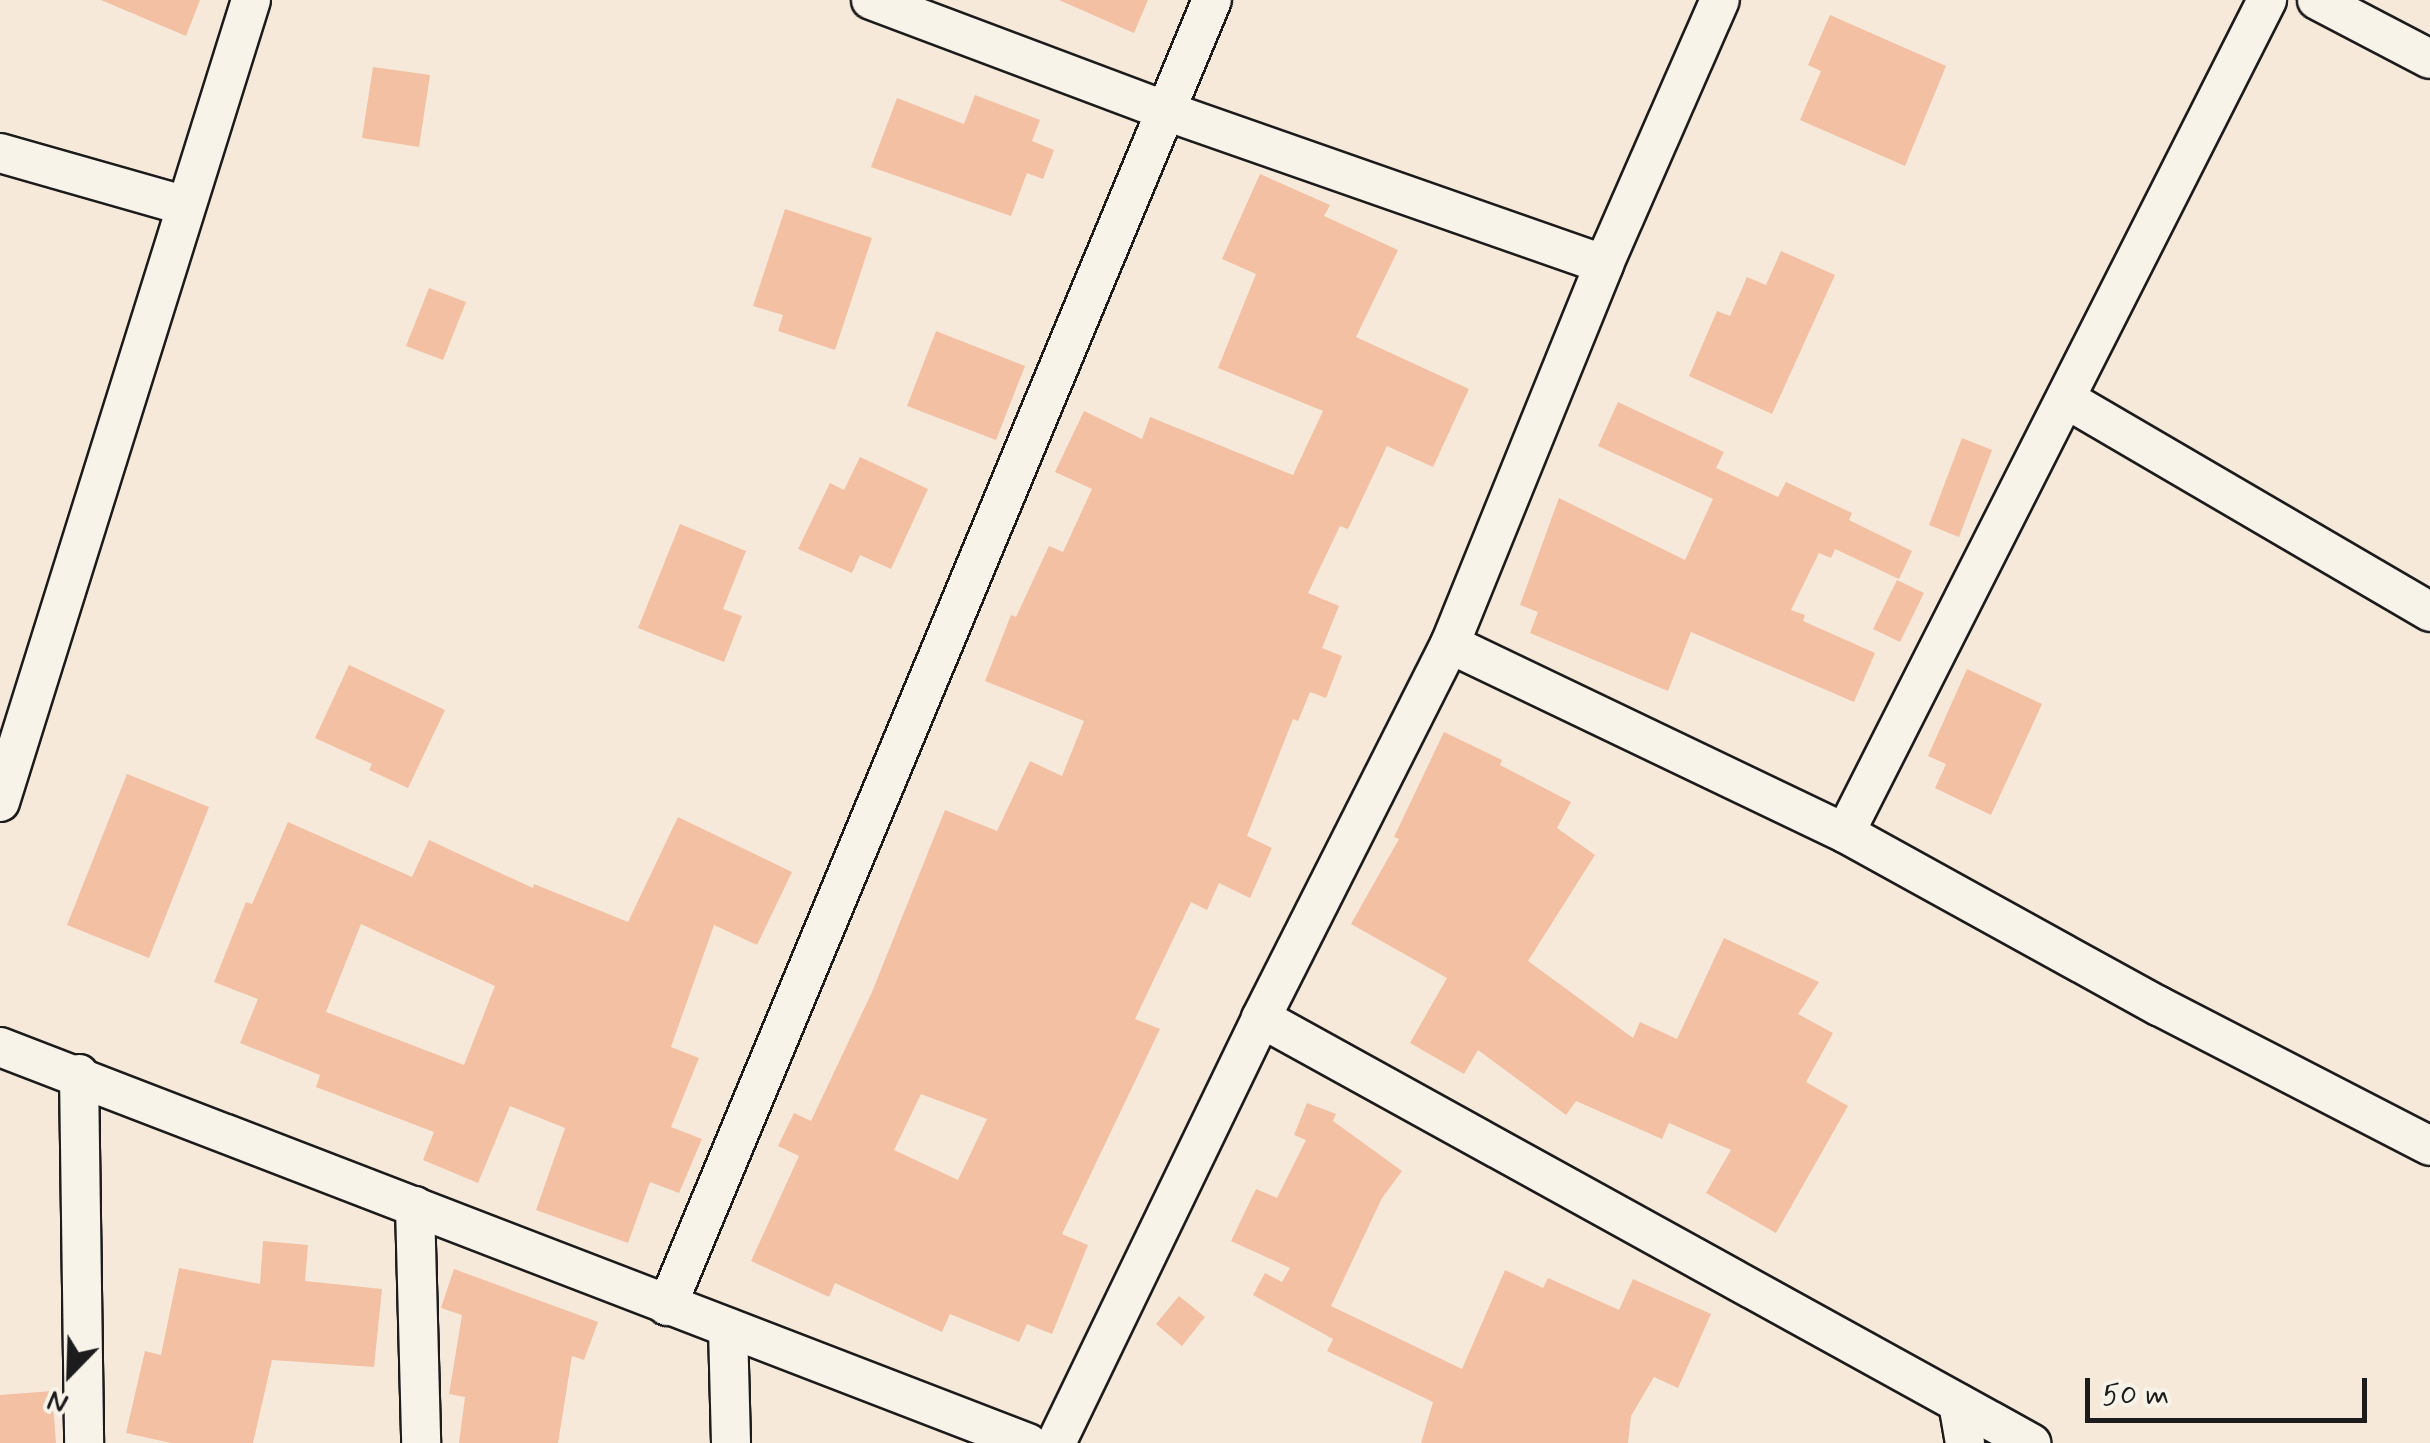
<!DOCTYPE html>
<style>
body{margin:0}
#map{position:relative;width:2430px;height:1443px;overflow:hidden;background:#f6e9da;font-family:Mynerve,sans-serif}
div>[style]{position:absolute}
.building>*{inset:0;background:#f3c0a3}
.roads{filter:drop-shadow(2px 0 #1c1c1c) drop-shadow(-2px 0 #1c1c1c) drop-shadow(0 2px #1c1c1c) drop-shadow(0 -2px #1c1c1c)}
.minor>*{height:38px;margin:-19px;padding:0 19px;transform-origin:19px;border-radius:19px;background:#f7f3e8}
span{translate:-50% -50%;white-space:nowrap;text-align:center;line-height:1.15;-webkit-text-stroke:10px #f7f3e8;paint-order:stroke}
.north{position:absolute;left:20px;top:1323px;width:100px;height:100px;-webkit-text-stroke:8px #f7f3e8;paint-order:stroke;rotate:203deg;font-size:28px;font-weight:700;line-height:40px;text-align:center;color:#1c1c1c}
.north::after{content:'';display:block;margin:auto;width:35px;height:45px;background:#1c1c1c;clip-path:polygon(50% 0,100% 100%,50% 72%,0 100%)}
.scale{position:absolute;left:2085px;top:1378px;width:282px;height:45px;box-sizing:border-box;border:5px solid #1c1c1c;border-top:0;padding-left:12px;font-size:30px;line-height:35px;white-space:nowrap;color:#1c1c1c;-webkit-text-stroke:8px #f7f3e8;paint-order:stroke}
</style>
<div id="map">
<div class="building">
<div style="clip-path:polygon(101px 0,200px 0,186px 36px)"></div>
<div style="clip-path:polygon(1059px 0,1148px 0,1134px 33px)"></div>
<div style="clip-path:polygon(1830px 15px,1946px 66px,1905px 166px,1800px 120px,1821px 71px,1808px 65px)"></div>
<div style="clip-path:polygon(373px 67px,430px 75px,419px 147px,362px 138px)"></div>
<div style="clip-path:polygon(975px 95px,1040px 120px,1032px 141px,1054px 150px,1043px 179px,1027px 173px,1011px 216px,871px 167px,897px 98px,964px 124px)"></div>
<div style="clip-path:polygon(evenodd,1260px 174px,1330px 205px,1324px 216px,1398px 250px,1356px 337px,1469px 389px,1433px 467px,1387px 446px,1348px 529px,1340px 526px,1308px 593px,1339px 606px,1322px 648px,1342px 656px,1326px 698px,1310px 692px,1298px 721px,1293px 719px,1247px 836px,1272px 848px,1250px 898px,1219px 883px,1207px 910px,1191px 902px,1135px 1019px,1160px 1029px,1062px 1234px,1088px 1245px,1052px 1334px,1027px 1324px,1019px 1342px,950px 1314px,942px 1332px,835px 1283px,829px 1297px,751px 1261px,799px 1156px,778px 1146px,794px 1113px,811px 1121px,872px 992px,945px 810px,997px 831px,1030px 761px,1062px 776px,1084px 721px,985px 681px,1011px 615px,1016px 617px,1049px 546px,1063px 552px,1092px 489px,1055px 472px,1084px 411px,1142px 439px,1150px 417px,1293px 475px,1323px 411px,1218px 368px,1256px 274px,1222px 259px,1260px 174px,921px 1094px,987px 1119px,958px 1180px,894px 1150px,921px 1094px)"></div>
<div style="clip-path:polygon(785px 209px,872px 238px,835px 350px,778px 331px,783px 315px,753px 306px)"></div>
<div style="clip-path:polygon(1781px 251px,1835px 275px,1772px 414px,1689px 376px,1717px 311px,1730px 316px,1747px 277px,1766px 285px)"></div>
<div style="clip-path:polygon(429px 288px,466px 302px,443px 360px,406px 346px)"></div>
<div style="clip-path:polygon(936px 331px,1025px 366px,996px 440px,907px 406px)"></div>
<div style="clip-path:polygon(1618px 402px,1724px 452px,1716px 468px,1778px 497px,1786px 482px,1852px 513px,1849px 520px,1912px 551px,1899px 579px,1835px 549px,1831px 558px,1819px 553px,1791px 610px,1805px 615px,1803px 621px,1875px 653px,1854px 702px,1691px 632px,1668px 691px,1530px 633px,1538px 612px,1520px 605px,1559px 498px,1685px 560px,1713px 499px,1598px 446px)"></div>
<div style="clip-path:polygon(1962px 438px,1992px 450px,1959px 537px,1929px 525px)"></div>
<div style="clip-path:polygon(860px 457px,928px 489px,891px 569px,860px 555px,852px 573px,798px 549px,830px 483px,844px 490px)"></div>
<div style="clip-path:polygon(680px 524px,746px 551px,723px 609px,742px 616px,724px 662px,638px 628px)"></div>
<div style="clip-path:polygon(1897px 580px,1924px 593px,1900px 642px,1873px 629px)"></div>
<div style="clip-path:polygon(349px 665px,445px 710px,408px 788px,369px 770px,372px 764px,315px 738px)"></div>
<div style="clip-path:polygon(1967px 669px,2042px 704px,1991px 815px,1935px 788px,1946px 764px,1928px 756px)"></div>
<div style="clip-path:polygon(1444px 732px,1502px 760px,1500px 765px,1571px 802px,1557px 828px,1595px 855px,1528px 961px,1633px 1038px,1640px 1022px,1677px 1039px,1724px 938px,1819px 982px,1798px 1014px,1833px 1033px,1806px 1082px,1848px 1106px,1776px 1233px,1706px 1193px,1731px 1150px,1669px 1123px,1662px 1139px,1576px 1101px,1566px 1115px,1478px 1050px,1464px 1074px,1410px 1043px,1447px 978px,1351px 924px,1399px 839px,1394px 837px)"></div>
<div style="clip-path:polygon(127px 774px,209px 807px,149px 958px,67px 925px)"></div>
<div style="clip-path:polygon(evenodd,678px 817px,792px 872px,757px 945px,714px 925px,671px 1047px,699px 1058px,671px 1127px,702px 1139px,679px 1193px,650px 1182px,628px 1243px,536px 1210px,565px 1128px,510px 1106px,478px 1183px,423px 1160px,434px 1132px,316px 1087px,320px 1075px,240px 1043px,258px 999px,214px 982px,246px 902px,252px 904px,288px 822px,412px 877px,429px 840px,533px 888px,534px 884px,628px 922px,678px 817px,361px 924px,495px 986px,464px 1065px,326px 1012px,361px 924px)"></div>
<div style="clip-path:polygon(1307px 1103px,1336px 1114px,1333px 1121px,1402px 1171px,1382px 1198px,1331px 1306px,1462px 1369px,1505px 1270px,1543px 1288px,1548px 1278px,1619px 1310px,1633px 1279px,1711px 1314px,1678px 1388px,1654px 1377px,1631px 1416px,1628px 1443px,1421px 1443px,1433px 1402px,1327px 1351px,1333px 1339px,1253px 1295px,1265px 1273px,1282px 1282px,1290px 1268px,1231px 1241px,1256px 1189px,1277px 1198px,1306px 1140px,1294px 1135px)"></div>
<div style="clip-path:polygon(263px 1241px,308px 1245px,305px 1281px,382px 1289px,374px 1367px,272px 1360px,253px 1443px,171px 1443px,126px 1433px,145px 1351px,161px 1355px,179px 1268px,260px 1284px)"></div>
<div style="clip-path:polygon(454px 1269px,598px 1322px,584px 1360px,572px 1356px,558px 1443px,459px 1443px,465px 1397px,449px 1394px,462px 1315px,441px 1308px)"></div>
<div style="clip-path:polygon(1179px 1296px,1205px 1317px,1182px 1346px,1156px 1324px)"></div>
<div style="clip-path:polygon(52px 1391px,56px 1443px,0 1443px,0 1395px)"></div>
</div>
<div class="roads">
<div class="minor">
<div style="left:871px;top:0;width:315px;rotate:20.6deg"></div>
<div style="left:1166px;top:111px;width:464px;rotate:19.3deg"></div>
<div style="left:2317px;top:0;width:127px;rotate:27.6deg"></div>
<div style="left:0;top:153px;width:193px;rotate:15.9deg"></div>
<div style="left:2066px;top:399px;width:422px;rotate:30.3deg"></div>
<div style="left:1450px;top:644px;width:438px;rotate:25.6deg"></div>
<div style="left:1845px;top:833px;width:359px;rotate:28.9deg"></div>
<div style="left:2159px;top:1006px;width:305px;rotate:27.3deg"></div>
<div style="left:0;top:802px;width:840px;rotate:-72.62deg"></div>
<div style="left:1845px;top:833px;width:934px;rotate:-63.13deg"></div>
<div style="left:1261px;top:1018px;width:880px;rotate:28.9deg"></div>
<div style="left:0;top:1047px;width:1102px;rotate:21.07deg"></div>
<div style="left:79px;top:1074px;width:369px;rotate:89.2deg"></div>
<div style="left:415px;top:1206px;width:237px;rotate:88.5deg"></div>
<div style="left:667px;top:1306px;width:1415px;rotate:-67.35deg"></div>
<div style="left:728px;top:1328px;width:115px;rotate:88.5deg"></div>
<div style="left:1958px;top:1403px;width:41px;rotate:80.1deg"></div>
<div style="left:1056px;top:1443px;width:472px;rotate:-64.2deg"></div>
<div style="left:1261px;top:1018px;width:419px;rotate:-63.2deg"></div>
<div style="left:1450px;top:644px;width:410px;rotate:-67.9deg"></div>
<div style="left:1604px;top:264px;width:288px;rotate:-66.3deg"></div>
</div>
</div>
<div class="north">N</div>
<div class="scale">50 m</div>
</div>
